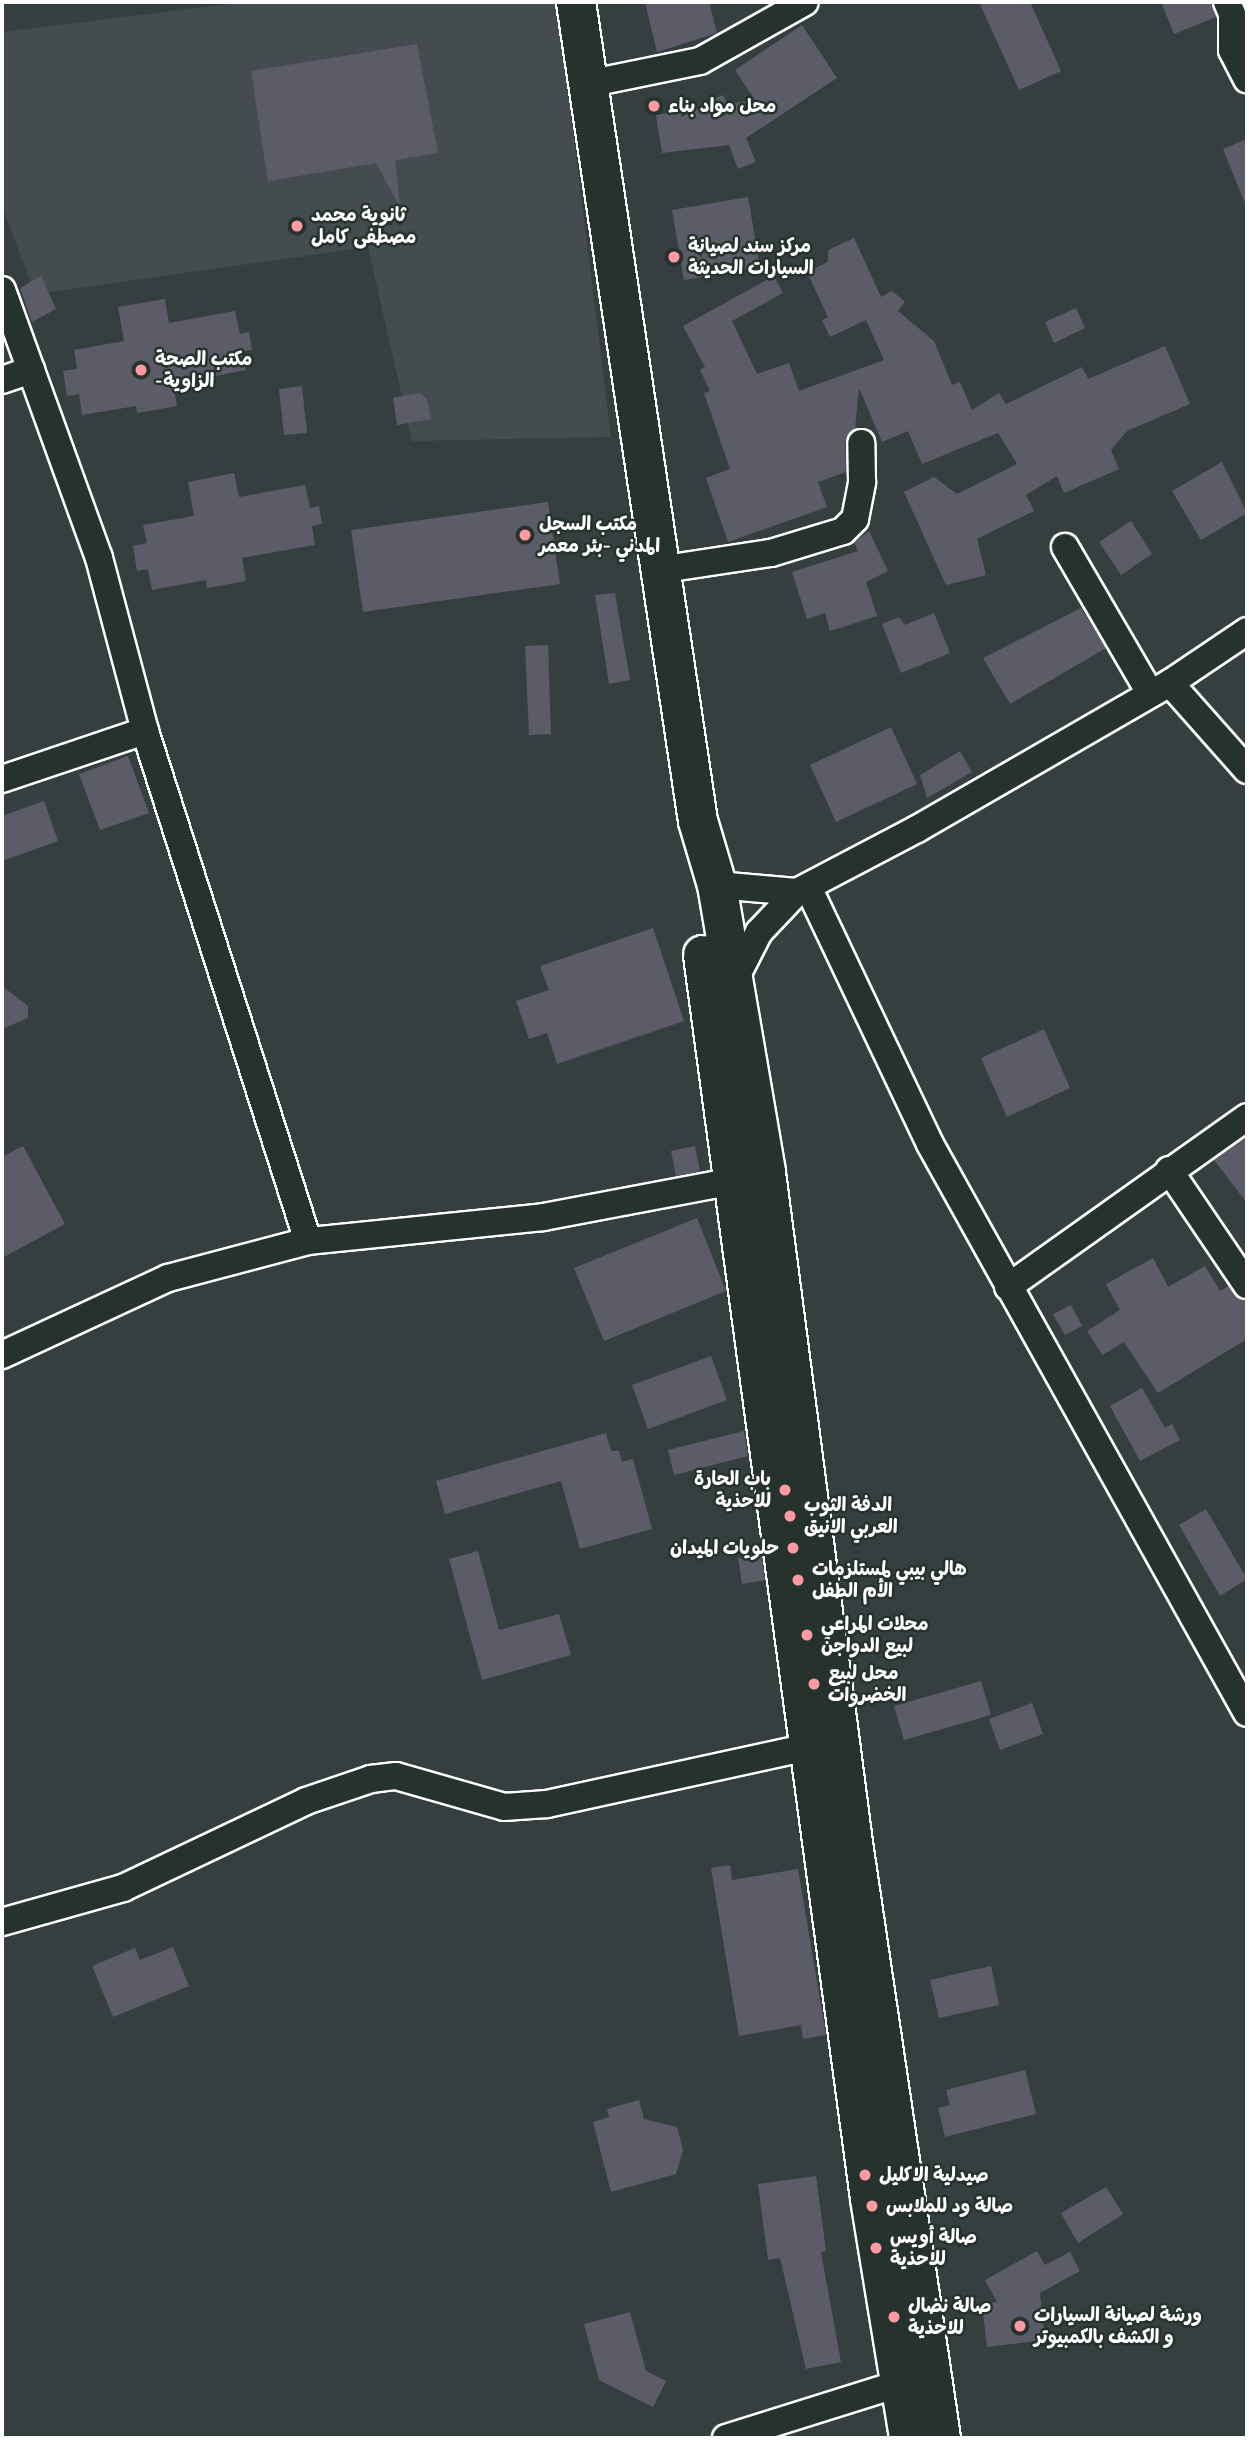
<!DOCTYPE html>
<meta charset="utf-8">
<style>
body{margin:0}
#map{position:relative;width:1249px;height:2440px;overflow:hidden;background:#363f3f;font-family:Delius,"Playpen Sans Arabic",sans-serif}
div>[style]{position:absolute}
.built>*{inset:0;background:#454c4f}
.building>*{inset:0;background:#5c5c68}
.roads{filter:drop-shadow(2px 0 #fff) drop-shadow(-2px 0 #fff) drop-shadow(0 2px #fff) drop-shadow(0 -2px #fff)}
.street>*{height:26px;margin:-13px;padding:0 13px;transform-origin:13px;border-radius:13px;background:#26332d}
.highway>*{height:38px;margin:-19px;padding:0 19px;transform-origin:19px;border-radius:19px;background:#26332d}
.dots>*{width:19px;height:19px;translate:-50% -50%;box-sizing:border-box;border:4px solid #26332d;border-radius:50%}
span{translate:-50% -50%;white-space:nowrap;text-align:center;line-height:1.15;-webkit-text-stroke:5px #26332d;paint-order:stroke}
.poi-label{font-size:19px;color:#fff;font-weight:700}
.left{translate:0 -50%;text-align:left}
.right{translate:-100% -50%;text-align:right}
.frame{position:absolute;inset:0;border:4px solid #fff;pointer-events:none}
</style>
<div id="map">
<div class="built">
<div style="clip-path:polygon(246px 2px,557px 2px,611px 437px,412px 441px,368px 247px,35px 294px,2px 206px,2px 32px)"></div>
</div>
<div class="building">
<div style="clip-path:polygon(645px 2px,709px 2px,717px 33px,657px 52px)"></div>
<div style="clip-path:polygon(979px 2px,1030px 2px,1061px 71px,1019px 90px)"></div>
<div style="clip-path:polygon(1161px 2px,1210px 2px,1216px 17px,1174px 34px)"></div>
<div style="clip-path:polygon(802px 25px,837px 78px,746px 138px,756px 162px,738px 169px,729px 145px,662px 153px,656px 115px,714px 106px,711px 100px,723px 95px,728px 104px,755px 100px,735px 70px)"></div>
<div style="clip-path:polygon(417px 44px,438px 153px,395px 160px,400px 207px,376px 163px,268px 181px,251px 71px)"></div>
<div style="clip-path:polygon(1247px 139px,1247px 206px,1246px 206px,1223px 149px)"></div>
<div style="clip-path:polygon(748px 197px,760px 267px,684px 280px,672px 210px)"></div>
<div style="clip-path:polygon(854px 238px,881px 297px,892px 291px,905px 302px,898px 311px,934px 341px,952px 385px,960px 382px,972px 410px,999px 393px,1006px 404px,1082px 367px,1088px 379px,1165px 346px,1190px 404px,1127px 431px,1111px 450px,1119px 469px,1064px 493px,1057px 476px,1026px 495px,1034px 511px,977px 539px,986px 575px,946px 585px,904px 492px,934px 477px,957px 494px,1017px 464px,998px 433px,922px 464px,908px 431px,882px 442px,859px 388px,855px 429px,845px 443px,846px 472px,818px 482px,827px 507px,728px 542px,706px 478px,730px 469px,704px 393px,710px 391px,700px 370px,705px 367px,683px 326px,774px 276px,783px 293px,732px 321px,757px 374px,789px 363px,799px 391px,884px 360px,866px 320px,830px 337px,822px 320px,828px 317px,807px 272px,828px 262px,828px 250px)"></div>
<div style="clip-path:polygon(41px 276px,56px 309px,32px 322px,20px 288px)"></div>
<div style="clip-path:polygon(165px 299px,169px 323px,235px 311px,240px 334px,249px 332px,252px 350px,242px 351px,246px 370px,173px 384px,177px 406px,137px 413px,136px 406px,82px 415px,79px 394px,67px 396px,63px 371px,77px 369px,74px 350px,124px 341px,118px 307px)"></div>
<div style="clip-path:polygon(1076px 308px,1085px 328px,1054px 343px,1045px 322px)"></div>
<div style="clip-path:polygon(302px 386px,307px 433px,284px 435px,279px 389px)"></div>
<div style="clip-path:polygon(420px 393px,427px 399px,431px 419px,397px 425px,393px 398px)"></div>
<div style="clip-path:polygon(1222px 462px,1247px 513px,1201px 540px,1172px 491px)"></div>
<div style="clip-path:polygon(234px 473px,239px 497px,305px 485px,310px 508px,319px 506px,322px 524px,312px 526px,315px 545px,242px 558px,246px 581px,207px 588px,206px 580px,152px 590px,148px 569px,137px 571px,133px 546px,147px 543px,143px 525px,194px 516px,188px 482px)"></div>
<div style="clip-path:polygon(548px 502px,560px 584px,363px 612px,351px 530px)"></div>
<div style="clip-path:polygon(1131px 521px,1152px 554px,1121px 575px,1099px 542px)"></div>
<div style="clip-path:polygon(869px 531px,888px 571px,866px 582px,877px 616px,830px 631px,825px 613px,807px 619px,792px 572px,858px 551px,854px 542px)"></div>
<div style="clip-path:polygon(615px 593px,630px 680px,609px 684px,595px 595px)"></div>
<div style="clip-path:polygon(1081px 608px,1106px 648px,1010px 704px,983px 658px)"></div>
<div style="clip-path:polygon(934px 613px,950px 653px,901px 673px,882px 624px,899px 617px,905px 625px)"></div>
<div style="clip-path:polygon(548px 645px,551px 734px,529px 735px,525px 646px)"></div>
<div style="clip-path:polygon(891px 727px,917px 784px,836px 822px,810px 765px)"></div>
<div style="clip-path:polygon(960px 751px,972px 772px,927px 798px,920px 775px)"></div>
<div style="clip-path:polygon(128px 756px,149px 813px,100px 830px,79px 774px)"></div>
<div style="clip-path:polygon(44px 801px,58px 841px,2px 861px,2px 816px)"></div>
<div style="clip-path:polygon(653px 928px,684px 1021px,557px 1064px,547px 1033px,529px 1039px,516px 1001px,549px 990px,540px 966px)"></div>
<div style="clip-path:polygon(2px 986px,28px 1006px,28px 1018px,2px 1029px)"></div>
<div style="clip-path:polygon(1044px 1029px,1070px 1088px,1007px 1117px,981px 1058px)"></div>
<div style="clip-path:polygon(1247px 1136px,1247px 1203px,1214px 1160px)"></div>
<div style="clip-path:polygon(23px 1146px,65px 1224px,2px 1258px,2px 1157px)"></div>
<div style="clip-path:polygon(695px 1146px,700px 1171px,676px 1176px,671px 1151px)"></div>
<div style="clip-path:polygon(697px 1218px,726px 1291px,604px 1341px,574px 1268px)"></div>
<div style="clip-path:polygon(1153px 1258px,1168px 1287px,1205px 1266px,1220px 1291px,1229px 1286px,1247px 1301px,1247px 1339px,1158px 1393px,1124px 1342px,1102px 1355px,1087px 1331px,1120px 1310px,1106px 1284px)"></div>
<div style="clip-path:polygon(1071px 1305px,1082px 1326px,1065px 1335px,1053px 1314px)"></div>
<div style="clip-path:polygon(711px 1356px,727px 1400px,648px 1429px,632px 1385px)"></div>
<div style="clip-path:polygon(1142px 1388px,1165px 1428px,1172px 1424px,1180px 1440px,1140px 1461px,1110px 1406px)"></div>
<div style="clip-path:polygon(744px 1431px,748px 1456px,674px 1475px,668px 1450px)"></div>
<div style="clip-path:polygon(606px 1433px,611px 1451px,619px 1451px,622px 1462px,633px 1459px,652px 1529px,580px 1549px,561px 1481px,445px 1514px,436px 1481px)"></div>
<div style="clip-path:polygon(1206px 1509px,1247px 1579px,1220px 1596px,1179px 1525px)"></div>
<div style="clip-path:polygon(478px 1551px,499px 1630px,559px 1614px,571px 1655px,482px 1680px,449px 1559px)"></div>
<div style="clip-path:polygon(761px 1554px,765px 1580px,742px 1584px,738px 1558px)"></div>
<div style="clip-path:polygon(981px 1681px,991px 1715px,904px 1740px,894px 1706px)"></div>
<div style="clip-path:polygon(1032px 1703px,1043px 1734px,1000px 1750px,989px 1719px)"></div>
<div style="clip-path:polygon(730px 1865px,732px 1880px,798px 1869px,826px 2035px,803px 2039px,801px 2025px,739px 2036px,711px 1868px)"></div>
<div style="clip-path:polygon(173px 1947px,189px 1986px,113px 2017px,92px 1966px,135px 1948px,140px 1960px)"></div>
<div style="clip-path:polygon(991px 1966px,999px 2005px,939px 2018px,930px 1980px)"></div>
<div style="clip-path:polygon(1025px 2070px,1036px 2114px,945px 2137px,938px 2108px,950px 2105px,946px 2090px)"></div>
<div style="clip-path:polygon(639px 2100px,644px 2119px,677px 2127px,683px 2150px,676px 2174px,611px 2192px,593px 2122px,609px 2117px,607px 2109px)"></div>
<div style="clip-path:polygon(816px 2176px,826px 2251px,821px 2252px,841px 2362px,806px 2369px,780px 2258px,768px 2260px,758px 2184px)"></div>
<div style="clip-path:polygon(1106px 2187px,1123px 2214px,1078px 2243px,1061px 2213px)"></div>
<div style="clip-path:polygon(1037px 2251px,1045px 2265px,1070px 2252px,1080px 2271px,1040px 2293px,1045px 2340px,987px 2347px,982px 2304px,997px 2302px,985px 2280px)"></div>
<div style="clip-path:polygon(630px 2312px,646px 2371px,666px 2381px,653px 2407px,599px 2380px,584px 2324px)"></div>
</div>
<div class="roads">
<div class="street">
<div style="left:1227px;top:2px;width:13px;rotate:67deg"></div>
<div style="left:1232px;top:14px;width:36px;rotate:90deg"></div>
<div style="left:1232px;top:50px;width:33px;rotate:63deg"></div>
<div style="left:587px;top:84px;width:115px;rotate:-11.5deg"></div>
<div style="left:700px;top:61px;width:120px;rotate:-29.3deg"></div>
<div style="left:2px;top:290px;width:285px;rotate:70.1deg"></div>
<div style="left:99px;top:558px;width:179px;rotate:75.1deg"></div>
<div style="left:145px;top:731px;width:535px;rotate:72.28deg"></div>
<div style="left:2px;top:380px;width:31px;rotate:-19deg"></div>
<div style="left:1065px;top:547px;width:169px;rotate:59.8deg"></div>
<div style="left:658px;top:570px;width:114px;rotate:-8.6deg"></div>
<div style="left:771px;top:553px;width:75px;rotate:-17deg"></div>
<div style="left:843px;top:531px;width:17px;rotate:-45deg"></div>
<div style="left:855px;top:519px;width:38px;rotate:-79deg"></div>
<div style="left:862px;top:482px;width:39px;rotate:-91deg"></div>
<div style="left:1170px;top:683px;width:116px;rotate:48.5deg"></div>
<div style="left:2px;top:779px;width:151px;rotate:-18.6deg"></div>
<div style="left:717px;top:885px;width:80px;rotate:5deg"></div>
<div style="left:808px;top:887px;width:284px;rotate:64.6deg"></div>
<div style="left:930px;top:1144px;width:651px;rotate:60.88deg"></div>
<div style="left:734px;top:981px;width:55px;rotate:-63deg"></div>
<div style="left:759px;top:932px;width:55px;rotate:-46.5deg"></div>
<div style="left:797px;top:892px;width:136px;rotate:-27.7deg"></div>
<div style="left:917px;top:829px;width:292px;rotate:-30deg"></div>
<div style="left:1170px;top:683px;width:93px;rotate:-34deg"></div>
<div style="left:1169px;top:1170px;width:139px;rotate:55.9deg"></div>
<div style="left:1008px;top:1287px;width:293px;rotate:-35.4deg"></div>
<div style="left:2px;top:1355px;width:183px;rotate:-24.9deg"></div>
<div style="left:168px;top:1278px;width:145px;rotate:-14.8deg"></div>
<div style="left:308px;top:1241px;width:236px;rotate:-5.8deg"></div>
<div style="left:543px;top:1217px;width:211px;rotate:-10.7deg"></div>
<div style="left:2px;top:1922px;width:126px;rotate:-15.7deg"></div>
<div style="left:123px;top:1888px;width:203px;rotate:-25.4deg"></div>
<div style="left:306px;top:1801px;width:69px;rotate:-18.7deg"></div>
<div style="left:371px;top:1779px;width:25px;rotate:-7deg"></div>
<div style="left:396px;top:1776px;width:112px;rotate:16deg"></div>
<div style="left:504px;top:1807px;width:43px;rotate:-4deg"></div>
<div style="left:547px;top:1804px;width:268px;rotate:-12.3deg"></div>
<div style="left:726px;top:2438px;width:183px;rotate:-17.4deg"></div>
</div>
<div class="highway">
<div style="left:576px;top:2px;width:828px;rotate:81.53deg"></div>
<div style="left:698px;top:821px;width:67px;rotate:73.5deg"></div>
<div style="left:717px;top:885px;width:292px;rotate:80.3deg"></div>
<div style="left:766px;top:1173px;width:676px;rotate:82.6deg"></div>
<div style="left:853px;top:1843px;width:601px;rotate:81.59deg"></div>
<div style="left:703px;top:955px;width:1255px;rotate:82.35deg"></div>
<div style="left:870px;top:2199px;width:242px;rotate:80.7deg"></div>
</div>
</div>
<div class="dots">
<div style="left:654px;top:106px;background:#ff9aa2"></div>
<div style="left:297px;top:226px;background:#ff9aa2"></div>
<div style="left:674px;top:257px;background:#ff9aa2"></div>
<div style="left:141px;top:370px;background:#ff9aa2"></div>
<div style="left:525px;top:535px;background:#ff9aa2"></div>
<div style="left:785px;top:1490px;background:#ff9aa2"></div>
<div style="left:790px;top:1516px;background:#ff9aa2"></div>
<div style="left:793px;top:1548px;background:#ff9aa2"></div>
<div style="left:798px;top:1580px;background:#ff9aa2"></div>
<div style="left:807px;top:1635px;background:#ff9aa2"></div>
<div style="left:814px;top:1684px;background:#ff9aa2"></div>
<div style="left:865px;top:2175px;background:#ff9aa2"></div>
<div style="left:872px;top:2206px;background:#ff9aa2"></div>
<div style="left:876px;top:2248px;background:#ff9aa2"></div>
<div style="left:894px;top:2317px;background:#ff9aa2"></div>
<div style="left:1020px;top:2326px;background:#ff9aa2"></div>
</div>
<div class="poi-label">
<span class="left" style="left:668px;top:106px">محل مواد بناء</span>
<span class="left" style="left:311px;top:226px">ثانوية محمد<br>مصطفى كامل</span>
<span class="left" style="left:688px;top:257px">مركز سند لصيانة<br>السيارات الحديثة</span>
<span class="left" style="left:155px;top:370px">مكتب الصحة<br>-الزاوية</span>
<span class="left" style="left:539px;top:535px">مكتب السجل<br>المدني -بئر معمر</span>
<span class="right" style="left:771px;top:1490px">باب الحارة<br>للاحذية</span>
<span class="left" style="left:804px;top:1516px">الدفة الثوب<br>العربي الانيق</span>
<span class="right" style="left:779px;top:1548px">حلويات الميدان</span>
<span class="left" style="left:812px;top:1580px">هالي بيبي لمستلزمات<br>الأم الطفل</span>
<span class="left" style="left:821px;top:1635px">محلات المراعي<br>لبيع الدواجن</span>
<span class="left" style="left:828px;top:1684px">محل لبيع<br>الخضروات</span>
<span class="left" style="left:879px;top:2175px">صيدلية الاكليل</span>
<span class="left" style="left:886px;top:2206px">صالة ود للملابس</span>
<span class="left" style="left:890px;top:2248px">صالة أويس<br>للاحذية</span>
<span class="left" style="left:908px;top:2317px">صالة نضال<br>للاحذية</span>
<span class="left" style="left:1034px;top:2326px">ورشة لصيانة السيارات<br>و الكشف بالكمبيوتر</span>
</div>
<div class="frame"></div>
</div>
